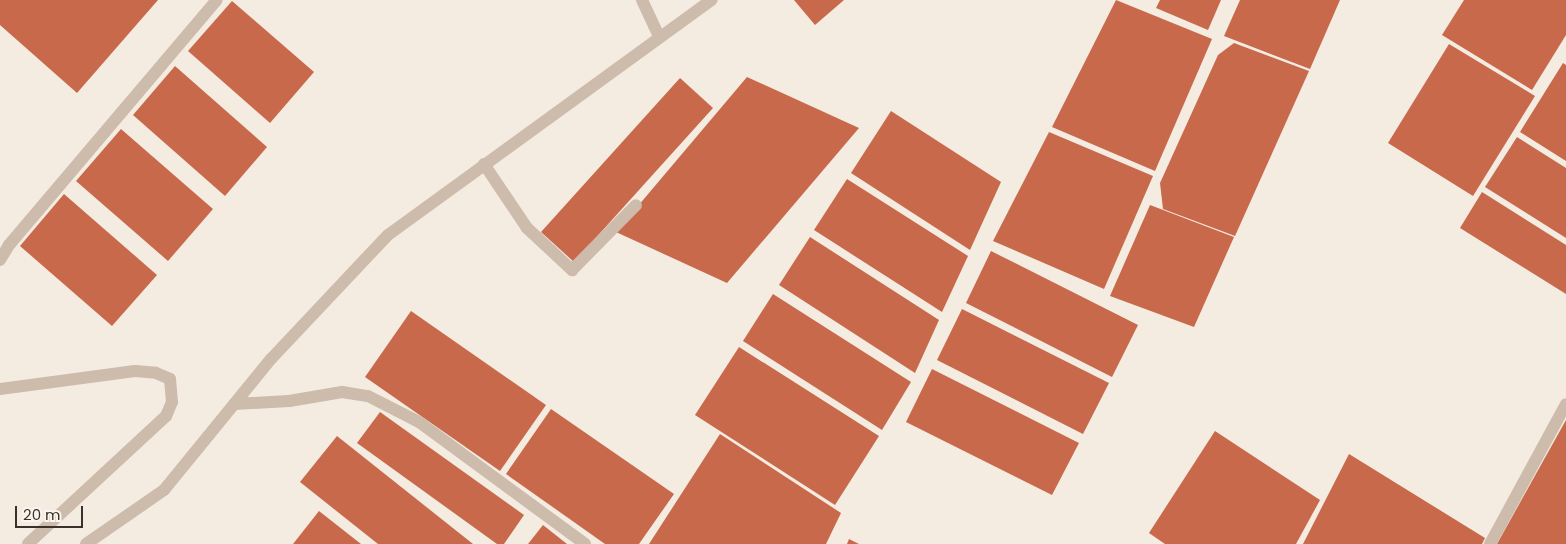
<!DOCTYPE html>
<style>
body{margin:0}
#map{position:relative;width:1566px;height:544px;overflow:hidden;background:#f4ebe1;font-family:Poppins,sans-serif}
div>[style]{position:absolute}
.building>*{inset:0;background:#c8694b}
.minor>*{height:12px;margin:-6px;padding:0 6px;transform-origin:6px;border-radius:6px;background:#cdbbac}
span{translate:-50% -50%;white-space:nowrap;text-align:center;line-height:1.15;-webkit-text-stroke:4.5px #fbf5ee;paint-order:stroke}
.scale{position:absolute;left:15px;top:506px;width:68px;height:22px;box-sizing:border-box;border:2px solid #3b302b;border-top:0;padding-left:6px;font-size:15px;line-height:18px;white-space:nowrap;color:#3b302b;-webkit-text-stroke:4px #fbf5ee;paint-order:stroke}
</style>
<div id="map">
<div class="building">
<div style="clip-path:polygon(0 0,158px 0,77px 93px,0 25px)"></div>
<div style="clip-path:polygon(794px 0,844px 0,815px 25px)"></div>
<div style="clip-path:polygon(1116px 0,1212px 39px,1155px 171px,1052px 127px)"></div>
<div style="clip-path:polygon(1160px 0,1221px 0,1208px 30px,1156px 8px)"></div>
<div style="clip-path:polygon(1240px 0,1340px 0,1310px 69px,1224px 36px)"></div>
<div style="clip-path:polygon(1464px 0,1566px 0,1566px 35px,1532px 90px,1442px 35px)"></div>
<div style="clip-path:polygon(232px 1px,314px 72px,270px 123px,188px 51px)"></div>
<div style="clip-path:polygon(1234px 43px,1309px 71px,1235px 236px,1163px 209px,1160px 183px,1218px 55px)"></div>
<div style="clip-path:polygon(1449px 44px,1535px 96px,1473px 196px,1388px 143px)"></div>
<div style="clip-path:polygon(1563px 63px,1566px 65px,1566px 161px,1520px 132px)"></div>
<div style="clip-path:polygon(175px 66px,267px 147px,225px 196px,133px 115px)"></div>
<div style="clip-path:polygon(747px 77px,859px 128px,727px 283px,616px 232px)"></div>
<div style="clip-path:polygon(680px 78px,713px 108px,574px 262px,541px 232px)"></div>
<div style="clip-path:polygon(891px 111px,1001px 182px,970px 250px,851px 173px)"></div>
<div style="clip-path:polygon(121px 129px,213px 209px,168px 261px,76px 181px)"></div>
<div style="clip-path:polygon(1049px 132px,1153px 176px,1104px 289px,993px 241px)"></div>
<div style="clip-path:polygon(1517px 137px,1566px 168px,1566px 238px,1485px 187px)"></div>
<div style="clip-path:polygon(847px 179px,968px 256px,942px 312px,814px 230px)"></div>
<div style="clip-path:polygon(1482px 192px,1566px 245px,1566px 294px,1460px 228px)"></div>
<div style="clip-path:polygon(64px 194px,157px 275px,112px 326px,20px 246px)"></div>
<div style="clip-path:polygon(1150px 205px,1234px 237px,1194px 327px,1110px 296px)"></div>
<div style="clip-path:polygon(810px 237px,939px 320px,915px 373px,779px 285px)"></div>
<div style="clip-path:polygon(991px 251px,1138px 325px,1112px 377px,966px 303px)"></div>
<div style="clip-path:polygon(773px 294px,911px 382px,882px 430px,743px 341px)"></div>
<div style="clip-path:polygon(962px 309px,1109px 383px,1083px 434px,937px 360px)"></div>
<div style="clip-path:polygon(411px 311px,546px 405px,500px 471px,365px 377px)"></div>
<div style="clip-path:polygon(739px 347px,879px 436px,835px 505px,695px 415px)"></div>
<div style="clip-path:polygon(932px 369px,1079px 443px,1052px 495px,906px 422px)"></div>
<div style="clip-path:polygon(551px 409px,674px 494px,639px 544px,605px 544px,506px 474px)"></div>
<div style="clip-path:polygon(380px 412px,524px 515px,504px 544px,497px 544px,357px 443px)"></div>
<div style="clip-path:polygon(1566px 420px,1566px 544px,1497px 544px,1532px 481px)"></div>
<div style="clip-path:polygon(1215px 431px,1320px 500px,1296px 544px,1165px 544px,1149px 533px)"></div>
<div style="clip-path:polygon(720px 434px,841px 513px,826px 544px,649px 544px)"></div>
<div style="clip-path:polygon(337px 436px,473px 544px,378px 544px,300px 482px)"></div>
<div style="clip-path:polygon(1349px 454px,1485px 538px,1482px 544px,1303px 544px)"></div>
<div style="clip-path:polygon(319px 511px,361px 544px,293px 544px)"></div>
<div style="clip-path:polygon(543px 525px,567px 544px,528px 544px)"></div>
<div style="clip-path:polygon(849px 539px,859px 544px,847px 544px)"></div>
</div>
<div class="minor">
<div style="left:642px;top:0;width:40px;rotate:65deg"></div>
<div style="left:484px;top:164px;width:77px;rotate:56.1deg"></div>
<div style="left:527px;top:228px;width:62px;rotate:43deg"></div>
<div style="left:572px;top:270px;width:91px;rotate:-45.4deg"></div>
<div style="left:0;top:260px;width:17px;rotate:-59deg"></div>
<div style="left:9px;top:245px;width:321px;rotate:-49.7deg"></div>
<div style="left:0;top:389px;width:136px;rotate:-7.6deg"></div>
<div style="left:135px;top:371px;width:21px;rotate:5deg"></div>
<div style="left:156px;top:373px;width:15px;rotate:23deg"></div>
<div style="left:170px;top:379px;width:23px;rotate:85deg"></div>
<div style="left:172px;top:402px;width:15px;rotate:113deg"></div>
<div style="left:166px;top:416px;width:188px;rotate:137.2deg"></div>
<div style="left:234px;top:404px;width:55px;rotate:-3.1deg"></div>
<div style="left:289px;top:401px;width:54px;rotate:-9.6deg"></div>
<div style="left:342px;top:392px;width:26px;rotate:9deg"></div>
<div style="left:368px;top:396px;width:57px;rotate:27deg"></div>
<div style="left:419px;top:422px;width:206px;rotate:36.3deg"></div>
<div style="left:86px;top:544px;width:95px;rotate:-34.7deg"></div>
<div style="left:164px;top:490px;width:169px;rotate:-50.8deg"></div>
<div style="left:271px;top:359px;width:170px;rotate:-46.7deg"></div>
<div style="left:388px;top:235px;width:400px;rotate:-36deg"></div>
<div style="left:1490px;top:544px;width:159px;rotate:-61.5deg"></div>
</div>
<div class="scale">20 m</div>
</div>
